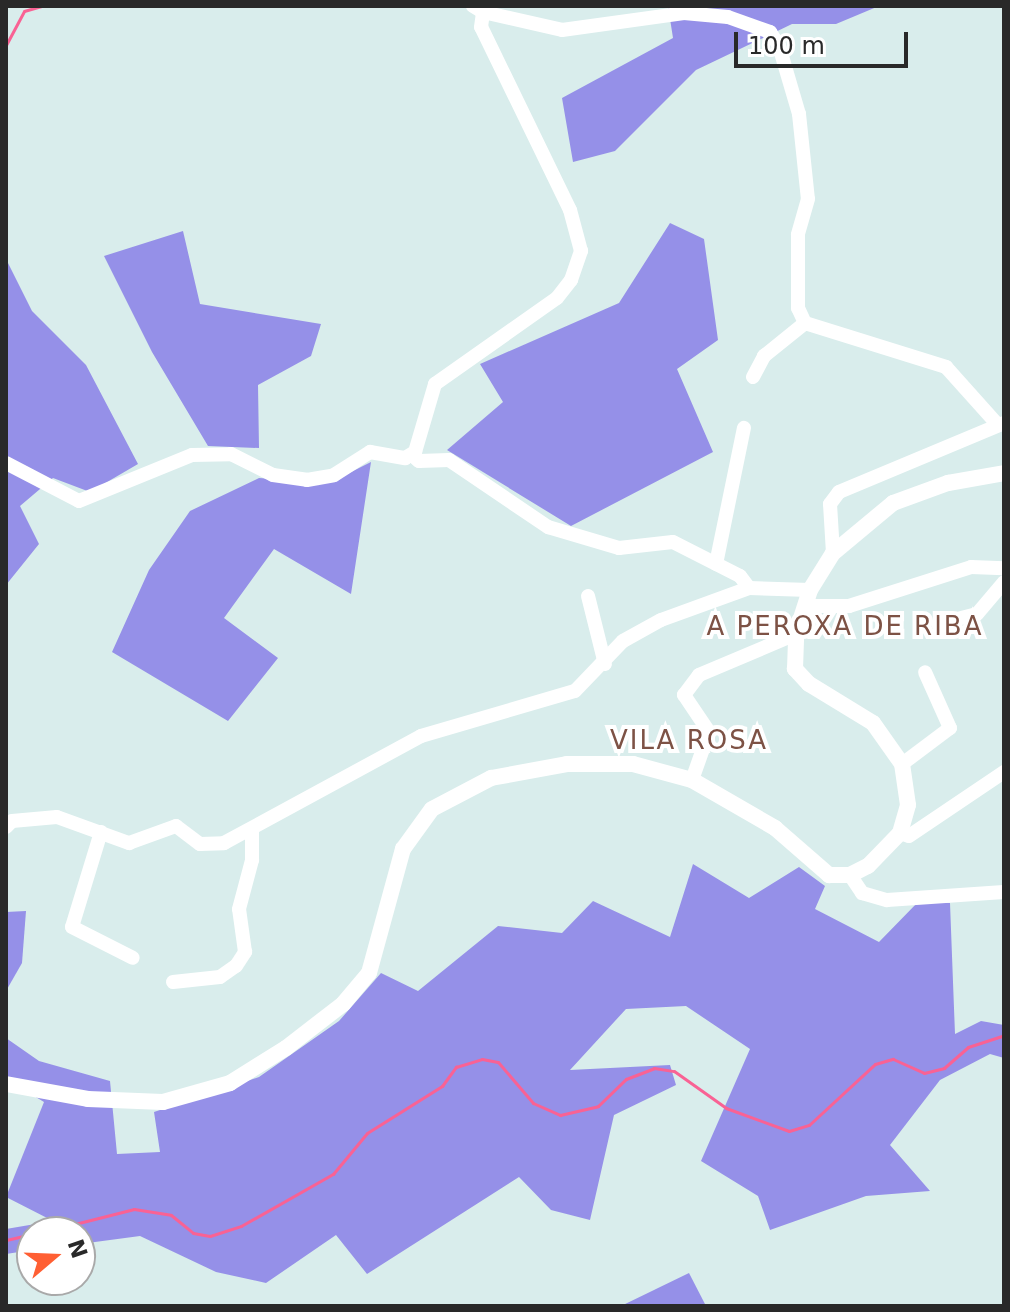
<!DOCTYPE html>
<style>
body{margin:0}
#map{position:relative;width:1010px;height:1312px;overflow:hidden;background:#d9edec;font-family:"DejaVu Sans",sans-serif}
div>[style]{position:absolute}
.green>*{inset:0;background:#9590e8}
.stream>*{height:3px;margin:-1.5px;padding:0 1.5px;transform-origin:1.5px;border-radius:1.5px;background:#f96294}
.minor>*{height:14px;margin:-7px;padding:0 7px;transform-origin:7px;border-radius:7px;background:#fff}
.tertiary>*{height:16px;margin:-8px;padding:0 8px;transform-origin:8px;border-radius:8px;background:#fff}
span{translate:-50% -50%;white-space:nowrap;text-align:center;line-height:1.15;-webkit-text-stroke:8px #fff;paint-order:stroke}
.neighbourhood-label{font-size:26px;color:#7d5245;letter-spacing:2px}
.frame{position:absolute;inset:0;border:8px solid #292929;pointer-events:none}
.north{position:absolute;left:16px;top:1216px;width:80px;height:80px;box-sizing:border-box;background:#fff;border:2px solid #a9a9a9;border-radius:50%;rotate:71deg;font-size:22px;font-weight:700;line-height:32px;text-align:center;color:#292929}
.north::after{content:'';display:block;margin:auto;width:28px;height:36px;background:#ff5f33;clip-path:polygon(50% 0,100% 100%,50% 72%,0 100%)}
.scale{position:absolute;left:734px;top:32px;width:174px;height:36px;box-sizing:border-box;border:4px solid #292929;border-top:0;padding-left:10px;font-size:24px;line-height:28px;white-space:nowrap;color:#292929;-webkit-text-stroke:6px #fff;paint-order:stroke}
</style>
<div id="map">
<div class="green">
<div style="clip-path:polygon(668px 6px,879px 6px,836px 24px,792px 24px,696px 70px,615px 151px,573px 162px,562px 98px,673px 38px)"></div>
<div style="clip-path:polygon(670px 223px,704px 239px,718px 340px,677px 369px,713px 452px,571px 526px,447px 450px,503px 402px,480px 364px,619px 303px)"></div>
<div style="clip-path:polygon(183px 231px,200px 304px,321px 324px,311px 356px,258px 385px,259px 448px,208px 446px,152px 352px,104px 256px)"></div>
<div style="clip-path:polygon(6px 259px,32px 311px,86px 365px,138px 464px,90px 492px,53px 478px,20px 506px,39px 544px,6px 585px)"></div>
<div style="clip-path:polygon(371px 462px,351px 594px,274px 549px,224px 618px,278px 658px,228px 721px,112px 652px,149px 570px,190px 511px,259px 478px,329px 483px)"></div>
<div style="clip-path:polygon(693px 864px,749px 898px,799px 867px,825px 886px,815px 909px,879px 942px,918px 902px,950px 903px,955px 1034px,981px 1021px,1004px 1025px,1004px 1058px,990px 1054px,940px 1080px,890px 1145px,930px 1191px,866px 1196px,770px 1230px,758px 1196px,701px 1161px,750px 1049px,686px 1006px,626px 1009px,570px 1070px,670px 1065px,676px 1085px,614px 1115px,590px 1220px,551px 1210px,519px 1177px,367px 1274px,336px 1235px,266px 1283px,216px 1272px,140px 1236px,80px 1244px,80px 1232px,32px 1232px,32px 1250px,6px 1254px,6px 1229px,53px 1221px,6px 1197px,44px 1102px,6px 1079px,6px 1038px,39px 1061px,110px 1081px,117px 1154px,160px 1152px,154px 1112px,259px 1077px,339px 1021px,381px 973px,418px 991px,498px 926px,562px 933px,593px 901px,670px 937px)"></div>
<div style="clip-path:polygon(26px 911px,22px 963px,6px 991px,6px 912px)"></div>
<div style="clip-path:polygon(689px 1273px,706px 1306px,621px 1306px)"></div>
</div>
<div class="stream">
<div style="left:6px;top:45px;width:38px;rotate:-62deg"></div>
<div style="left:24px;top:11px;width:19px;rotate:-16deg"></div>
<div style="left:43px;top:1232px;width:94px;rotate:-14.2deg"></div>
<div style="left:134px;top:1209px;width:37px;rotate:9deg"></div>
<div style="left:171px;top:1215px;width:28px;rotate:39deg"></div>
<div style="left:193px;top:1233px;width:17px;rotate:10deg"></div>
<div style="left:210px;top:1236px;width:33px;rotate:-18deg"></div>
<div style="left:241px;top:1226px;width:106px;rotate:-29.5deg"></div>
<div style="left:333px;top:1174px;width:53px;rotate:-50.3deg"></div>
<div style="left:367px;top:1133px;width:89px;rotate:-32.1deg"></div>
<div style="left:442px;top:1086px;width:24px;rotate:-54deg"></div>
<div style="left:456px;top:1067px;width:27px;rotate:-17deg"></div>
<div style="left:482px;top:1059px;width:16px;rotate:11deg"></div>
<div style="left:498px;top:1062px;width:54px;rotate:49.5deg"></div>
<div style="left:533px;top:1103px;width:30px;rotate:24deg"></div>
<div style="left:560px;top:1115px;width:39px;rotate:-13deg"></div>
<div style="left:598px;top:1106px;width:39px;rotate:-44deg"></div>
<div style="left:626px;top:1079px;width:30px;rotate:-21deg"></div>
<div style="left:654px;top:1068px;width:20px;rotate:9deg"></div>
<div style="left:674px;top:1071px;width:64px;rotate:35.4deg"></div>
<div style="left:726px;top:1108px;width:67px;rotate:20.1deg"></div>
<div style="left:789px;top:1131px;width:21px;rotate:-17deg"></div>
<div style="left:809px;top:1125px;width:90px;rotate:-42.7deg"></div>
<div style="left:875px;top:1064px;width:19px;rotate:-16deg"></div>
<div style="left:893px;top:1059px;width:34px;rotate:24deg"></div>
<div style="left:924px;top:1073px;width:21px;rotate:-14deg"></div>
<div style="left:944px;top:1068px;width:32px;rotate:-41deg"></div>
<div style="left:968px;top:1047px;width:38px;rotate:-18deg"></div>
<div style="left:6px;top:1240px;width:27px;rotate:-13deg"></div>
</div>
<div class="minor">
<div style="left:483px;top:12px;width:81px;rotate:12.8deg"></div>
<div style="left:562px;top:30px;width:123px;rotate:-7.9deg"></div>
<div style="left:684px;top:13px;width:44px;rotate:5.2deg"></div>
<div style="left:728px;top:17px;width:45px;rotate:19.7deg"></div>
<div style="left:770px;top:32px;width:17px;rotate:57deg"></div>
<div style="left:779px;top:46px;width:71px;rotate:73.6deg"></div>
<div style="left:799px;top:114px;width:85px;rotate:84deg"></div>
<div style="left:808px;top:199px;width:37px;rotate:106deg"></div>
<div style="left:798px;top:235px;width:73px;rotate:90deg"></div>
<div style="left:798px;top:308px;width:17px;rotate:65deg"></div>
<div style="left:805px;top:323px;width:148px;rotate:17.3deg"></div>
<div style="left:946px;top:367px;width:78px;rotate:48.1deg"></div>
<div style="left:753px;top:377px;width:24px;rotate:-62deg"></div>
<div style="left:764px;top:356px;width:53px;rotate:-38.8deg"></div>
<div style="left:412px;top:455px;width:9px;rotate:41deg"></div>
<div style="left:419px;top:461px;width:30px;rotate:-2deg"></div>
<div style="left:449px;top:460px;width:120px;rotate:34.1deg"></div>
<div style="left:548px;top:527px;width:74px;rotate:16.5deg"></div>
<div style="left:619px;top:548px;width:54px;rotate:-6.3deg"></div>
<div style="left:673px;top:542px;width:75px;rotate:26.9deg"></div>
<div style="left:740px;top:576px;width:15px;rotate:53deg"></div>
<div style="left:6px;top:463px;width:82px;rotate:27.5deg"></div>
<div style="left:79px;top:501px;width:122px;rotate:-22.2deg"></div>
<div style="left:192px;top:455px;width:39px;rotate:-1deg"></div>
<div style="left:231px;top:454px;width:47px;rotate:26.6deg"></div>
<div style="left:273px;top:475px;width:34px;rotate:8deg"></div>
<div style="left:307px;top:480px;width:27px;rotate:-10deg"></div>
<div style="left:334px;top:475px;width:43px;rotate:-32.6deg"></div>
<div style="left:370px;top:452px;width:36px;rotate:10deg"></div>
<div style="left:405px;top:458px;width:12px;rotate:-31deg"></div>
<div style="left:415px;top:452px;width:71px;rotate:-73.6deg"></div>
<div style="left:435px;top:384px;width:149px;rotate:-35.2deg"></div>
<div style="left:557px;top:298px;width:23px;rotate:-52deg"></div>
<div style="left:571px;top:280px;width:31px;rotate:-71deg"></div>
<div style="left:581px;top:251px;width:42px;rotate:-105deg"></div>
<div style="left:570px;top:210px;width:203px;rotate:-115.9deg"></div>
<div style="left:481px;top:27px;width:15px;rotate:-82deg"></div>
<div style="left:483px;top:12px;width:12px;rotate:-149deg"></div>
<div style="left:833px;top:553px;width:49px;rotate:-93.5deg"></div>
<div style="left:830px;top:504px;width:15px;rotate:-53deg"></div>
<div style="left:839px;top:492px;width:179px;rotate:-22.7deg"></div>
<div style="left:716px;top:564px;width:139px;rotate:-78.4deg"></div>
<div style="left:588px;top:596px;width:70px;rotate:76deg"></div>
<div style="left:808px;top:606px;width:41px"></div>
<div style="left:849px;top:606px;width:128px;rotate:-17.7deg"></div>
<div style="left:971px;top:567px;width:33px;rotate:2deg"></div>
<div style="left:938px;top:624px;width:40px;rotate:-14.4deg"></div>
<div style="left:977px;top:614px;width:42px;rotate:-49.8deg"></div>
<div style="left:902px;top:764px;width:60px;rotate:-36.9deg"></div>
<div style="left:950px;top:728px;width:61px;rotate:-114.1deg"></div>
<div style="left:692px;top:780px;width:51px;rotate:-70.5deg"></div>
<div style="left:709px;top:732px;width:45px;rotate:-124deg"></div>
<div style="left:684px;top:695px;width:25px;rotate:-53deg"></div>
<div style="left:699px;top:675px;width:105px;rotate:-22.9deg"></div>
<div style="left:6px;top:827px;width:8px;rotate:-45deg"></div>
<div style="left:12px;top:821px;width:45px;rotate:-5.1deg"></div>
<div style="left:57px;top:817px;width:77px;rotate:19.9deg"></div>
<div style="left:129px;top:843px;width:50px;rotate:-19.9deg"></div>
<div style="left:176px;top:826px;width:30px;rotate:37deg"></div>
<div style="left:200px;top:844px;width:24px;rotate:-2deg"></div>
<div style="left:224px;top:843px;width:224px;rotate:-28.5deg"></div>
<div style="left:421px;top:736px;width:160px;rotate:-16.3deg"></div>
<div style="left:575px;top:691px;width:69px;rotate:-46.2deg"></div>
<div style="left:623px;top:641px;width:43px;rotate:-28.9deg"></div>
<div style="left:661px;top:620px;width:94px;rotate:-20deg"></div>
<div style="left:749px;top:588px;width:61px;rotate:1.9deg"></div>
<div style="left:101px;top:832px;width:99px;rotate:107deg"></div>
<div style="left:72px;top:927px;width:68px;rotate:26.9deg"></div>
<div style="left:900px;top:833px;width:9px;rotate:18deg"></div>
<div style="left:909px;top:836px;width:115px;rotate:-34deg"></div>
<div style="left:850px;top:875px;width:22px;rotate:56deg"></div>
<div style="left:862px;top:893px;width:26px;rotate:16deg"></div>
<div style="left:887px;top:900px;width:117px;rotate:-3.9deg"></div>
<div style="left:173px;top:982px;width:47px;rotate:-6.1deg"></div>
<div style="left:220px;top:977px;width:19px;rotate:-35deg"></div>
<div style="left:236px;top:966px;width:17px;rotate:-57deg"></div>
<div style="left:245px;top:952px;width:43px;rotate:-97.9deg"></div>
<div style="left:239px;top:909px;width:51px;rotate:-75.1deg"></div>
<div style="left:252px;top:860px;width:29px;rotate:-90deg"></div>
</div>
<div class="tertiary">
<div style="left:6px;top:1084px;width:83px;rotate:10.4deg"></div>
<div style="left:88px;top:1099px;width:75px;rotate:2.3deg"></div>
<div style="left:163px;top:1102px;width:70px;rotate:-15.8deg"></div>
<div style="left:230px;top:1083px;width:66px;rotate:-32deg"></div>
<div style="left:286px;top:1048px;width:72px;rotate:-37.7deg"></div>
<div style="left:343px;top:1004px;width:40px;rotate:-50deg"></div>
<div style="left:369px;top:973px;width:129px;rotate:-74.7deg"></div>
<div style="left:403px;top:849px;width:49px;rotate:-54.1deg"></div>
<div style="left:432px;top:809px;width:67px;rotate:-27.7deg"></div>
<div style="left:491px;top:778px;width:77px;rotate:-10.4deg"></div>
<div style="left:567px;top:764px;width:66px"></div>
<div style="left:633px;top:764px;width:61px;rotate:15.2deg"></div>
<div style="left:692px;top:780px;width:96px;rotate:30deg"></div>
<div style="left:775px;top:828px;width:72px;rotate:41deg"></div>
<div style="left:829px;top:875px;width:21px"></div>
<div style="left:850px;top:875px;width:20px;rotate:-27deg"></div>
<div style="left:868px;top:866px;width:46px;rotate:-45.9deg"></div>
<div style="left:900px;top:833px;width:29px;rotate:-74deg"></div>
<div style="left:908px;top:805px;width:41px;rotate:-98.3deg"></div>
<div style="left:902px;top:764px;width:50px;rotate:-125.3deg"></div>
<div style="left:873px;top:723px;width:75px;rotate:-148.6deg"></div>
<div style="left:809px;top:684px;width:21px;rotate:-133deg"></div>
<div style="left:795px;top:669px;width:35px;rotate:-88deg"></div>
<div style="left:796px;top:634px;width:46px;rotate:-72.3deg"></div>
<div style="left:810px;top:590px;width:44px;rotate:-58.1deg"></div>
<div style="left:833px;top:553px;width:78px;rotate:-39.8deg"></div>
<div style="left:893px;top:503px;width:59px;rotate:-20deg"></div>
<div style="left:948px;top:483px;width:57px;rotate:-10.1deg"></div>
</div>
<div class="neighbourhood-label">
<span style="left:845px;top:627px">A PEROXA DE RIBA</span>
<span style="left:689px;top:741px">VILA ROSA</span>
</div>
<div class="frame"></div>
<div class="north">N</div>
<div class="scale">100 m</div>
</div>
